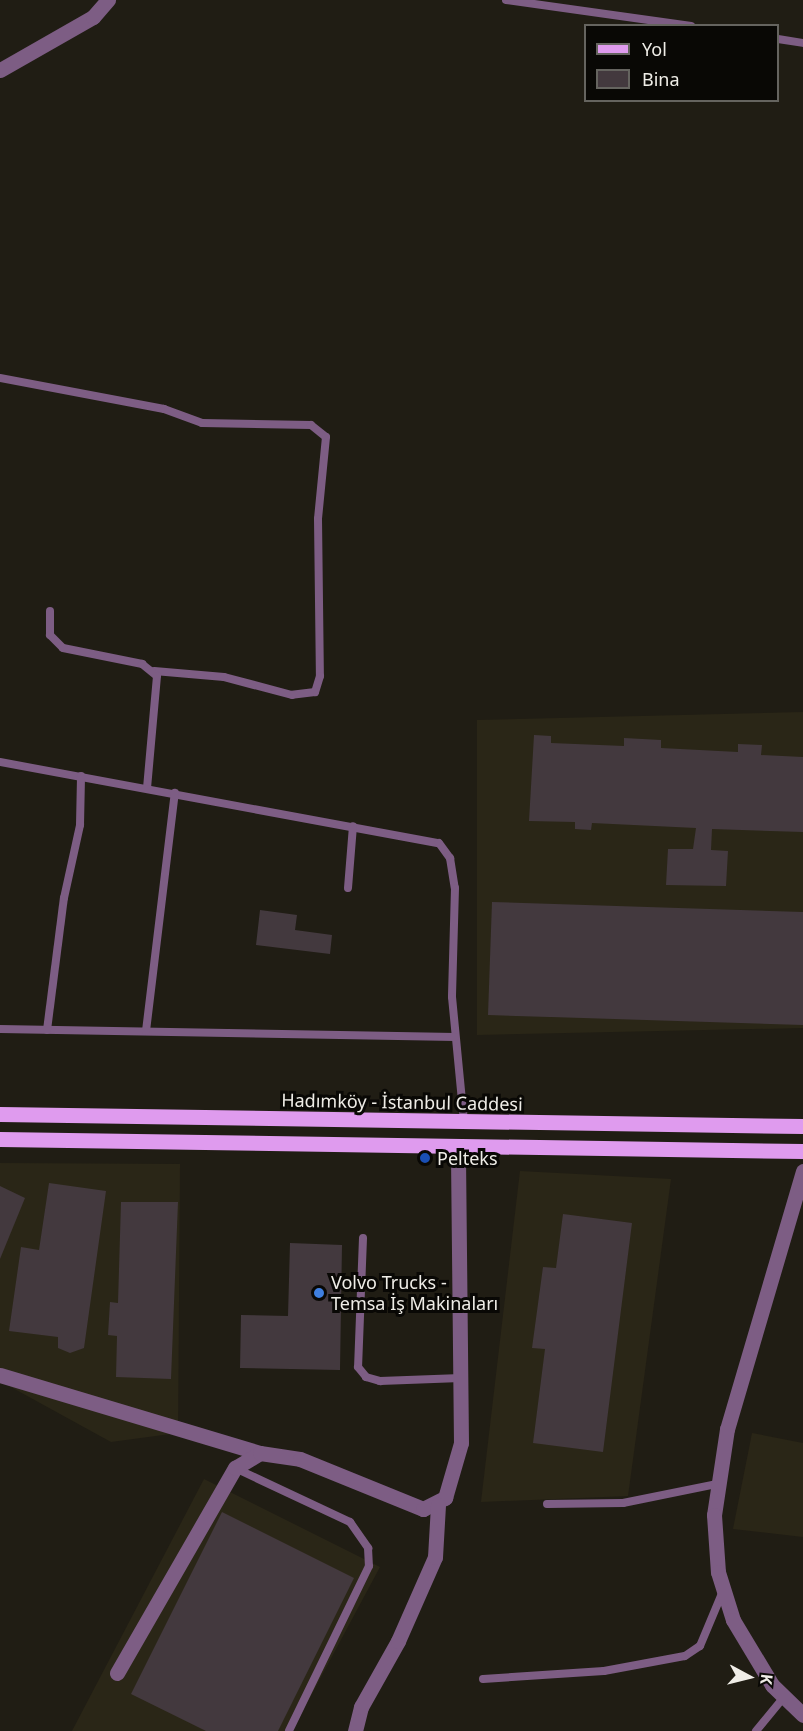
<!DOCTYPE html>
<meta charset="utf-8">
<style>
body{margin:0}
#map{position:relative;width:803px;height:1731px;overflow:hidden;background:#201d14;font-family:"Noto Sans",sans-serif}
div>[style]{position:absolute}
.built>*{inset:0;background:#2a2617}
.building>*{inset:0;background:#43393e}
.lane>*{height:8px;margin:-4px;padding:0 4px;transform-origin:4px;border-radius:4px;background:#7d5d84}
.street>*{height:15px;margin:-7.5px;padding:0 7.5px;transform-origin:7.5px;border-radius:7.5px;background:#7d5d84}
.primary>*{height:15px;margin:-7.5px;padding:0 7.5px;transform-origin:7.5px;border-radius:7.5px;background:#df9bee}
.dots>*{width:16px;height:16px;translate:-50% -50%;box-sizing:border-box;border:3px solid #090805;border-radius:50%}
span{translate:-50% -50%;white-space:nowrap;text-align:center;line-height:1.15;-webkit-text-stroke:6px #090805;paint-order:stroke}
.street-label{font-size:18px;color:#efede7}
.poi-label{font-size:18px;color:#efede7}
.left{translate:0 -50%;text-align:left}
.legend{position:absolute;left:584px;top:24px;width:195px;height:78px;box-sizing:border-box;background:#090805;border:2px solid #65645f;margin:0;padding:8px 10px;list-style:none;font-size:18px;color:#efede7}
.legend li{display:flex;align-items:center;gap:12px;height:30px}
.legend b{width:30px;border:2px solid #65645f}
.north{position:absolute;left:719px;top:1647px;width:60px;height:60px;-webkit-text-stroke:4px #090805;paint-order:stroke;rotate:97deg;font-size:16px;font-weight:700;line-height:24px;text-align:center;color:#efede7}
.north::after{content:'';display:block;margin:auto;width:21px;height:27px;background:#efede7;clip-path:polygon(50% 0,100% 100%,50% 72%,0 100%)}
</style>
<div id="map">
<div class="built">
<div style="clip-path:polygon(803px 712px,803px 1028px,477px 1035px,477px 720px)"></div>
<div style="clip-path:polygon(0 1163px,180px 1164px,178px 1433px,111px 1442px,0 1381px)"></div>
<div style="clip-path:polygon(520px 1171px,671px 1179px,628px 1496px,481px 1502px)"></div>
<div style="clip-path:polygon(752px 1433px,803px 1443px,803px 1537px,733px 1529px)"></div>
<div style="clip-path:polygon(204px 1479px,380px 1567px,292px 1731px,72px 1731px)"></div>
</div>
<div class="building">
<div style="clip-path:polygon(534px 735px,551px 736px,551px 743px,624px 746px,624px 738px,661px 740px,661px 748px,738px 752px,738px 744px,762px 745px,761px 755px,803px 757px,803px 832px,712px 829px,711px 850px,728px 851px,726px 886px,666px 885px,668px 849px,693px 849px,696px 828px,592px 823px,591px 830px,575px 829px,575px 822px,529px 821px)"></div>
<div style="clip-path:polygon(492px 902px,803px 912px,803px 1025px,488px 1015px)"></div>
<div style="clip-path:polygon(260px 910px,297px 915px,295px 930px,332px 935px,330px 954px,256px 945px)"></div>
<div style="clip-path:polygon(49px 1183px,106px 1191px,84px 1348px,70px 1353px,58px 1348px,58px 1337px,9px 1331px,21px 1247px,39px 1250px)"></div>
<div style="clip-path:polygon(0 1186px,25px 1198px,0 1259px)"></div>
<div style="clip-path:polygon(121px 1202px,178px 1202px,171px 1379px,116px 1377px,117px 1336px,108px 1335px,110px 1302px,118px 1303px)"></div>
<div style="clip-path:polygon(563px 1214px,632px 1223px,603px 1452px,533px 1443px,545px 1349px,532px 1348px,543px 1267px,556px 1268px)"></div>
<div style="clip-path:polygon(290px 1243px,342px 1245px,340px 1370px,240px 1368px,241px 1315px,288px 1316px)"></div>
<div style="clip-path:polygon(222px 1512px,354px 1578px,278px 1731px,206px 1731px,131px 1694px)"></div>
</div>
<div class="lane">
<div style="left:506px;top:0;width:187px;rotate:8deg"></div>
<div style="left:778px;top:39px;width:25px;rotate:9deg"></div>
<div style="left:0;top:378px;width:167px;rotate:10.7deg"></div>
<div style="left:164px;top:409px;width:40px;rotate:20.2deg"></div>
<div style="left:202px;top:423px;width:109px;rotate:1.1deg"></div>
<div style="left:311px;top:425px;width:19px;rotate:39deg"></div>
<div style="left:326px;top:437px;width:82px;rotate:95.6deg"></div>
<div style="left:318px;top:519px;width:157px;rotate:89.3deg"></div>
<div style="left:320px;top:676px;width:17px;rotate:107deg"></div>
<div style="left:315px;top:692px;width:23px;rotate:173deg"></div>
<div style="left:292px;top:695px;width:70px;rotate:-165.2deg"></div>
<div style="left:224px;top:677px;width:70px;rotate:-175.1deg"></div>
<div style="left:50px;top:611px;width:24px;rotate:90deg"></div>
<div style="left:50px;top:635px;width:18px;rotate:45deg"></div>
<div style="left:63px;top:648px;width:81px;rotate:11.4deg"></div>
<div style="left:142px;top:664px;width:19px;rotate:39deg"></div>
<div style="left:157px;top:676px;width:112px;rotate:95.1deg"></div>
<div style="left:0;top:762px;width:446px;rotate:10.5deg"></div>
<div style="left:439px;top:843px;width:19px;rotate:54deg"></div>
<div style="left:450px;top:858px;width:30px;rotate:81deg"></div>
<div style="left:455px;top:888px;width:109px;rotate:91.6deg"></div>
<div style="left:452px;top:997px;width:126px;rotate:84.5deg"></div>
<div style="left:348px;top:888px;width:62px;rotate:-85.4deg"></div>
<div style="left:0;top:1029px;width:455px;rotate:1deg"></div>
<div style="left:47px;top:1030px;width:133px;rotate:-82.7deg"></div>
<div style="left:64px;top:898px;width:75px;rotate:-77.6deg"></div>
<div style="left:80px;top:825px;width:49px;rotate:-88.8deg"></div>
<div style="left:146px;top:1031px;width:240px;rotate:-83.1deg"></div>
<div style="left:363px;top:1238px;width:129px;rotate:92.2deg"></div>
<div style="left:358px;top:1367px;width:13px;rotate:51deg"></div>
<div style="left:366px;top:1377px;width:15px;rotate:16deg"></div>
<div style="left:380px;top:1381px;width:81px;rotate:-2.1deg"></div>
<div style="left:237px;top:1469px;width:125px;rotate:25.1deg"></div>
<div style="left:350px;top:1522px;width:32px;rotate:55deg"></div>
<div style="left:368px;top:1548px;width:18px;rotate:87deg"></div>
<div style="left:369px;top:1566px;width:183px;rotate:115.9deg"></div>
<div style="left:547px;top:1504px;width:76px;rotate:-0.8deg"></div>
<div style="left:623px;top:1503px;width:95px;rotate:-11.5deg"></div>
<div style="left:483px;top:1679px;width:121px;rotate:-3.8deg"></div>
<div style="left:604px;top:1671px;width:82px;rotate:-10.5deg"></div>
<div style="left:685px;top:1656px;width:18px;rotate:-34deg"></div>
<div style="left:700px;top:1646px;width:60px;rotate:-67.3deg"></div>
<div style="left:756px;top:1731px;width:44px;rotate:-50.5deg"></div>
</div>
<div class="street">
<div style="left:0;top:70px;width:107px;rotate:-29.7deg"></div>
<div style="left:93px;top:17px;width:23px;rotate:-49deg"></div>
<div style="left:803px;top:1171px;width:269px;rotate:106.4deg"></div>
<div style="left:727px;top:1429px;width:87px;rotate:98.6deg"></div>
<div style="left:714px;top:1515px;width:57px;rotate:86deg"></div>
<div style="left:718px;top:1572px;width:50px;rotate:72.6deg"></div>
<div style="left:733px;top:1620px;width:76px;rotate:59deg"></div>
<div style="left:772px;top:1685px;width:43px;rotate:44.1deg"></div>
<div style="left:0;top:1375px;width:271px;rotate:16.7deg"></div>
<div style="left:117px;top:1673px;width:237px;rotate:-60.1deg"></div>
<div style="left:235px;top:1468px;width:29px;rotate:-31deg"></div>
<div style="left:260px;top:1453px;width:40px;rotate:8.5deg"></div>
<div style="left:300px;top:1459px;width:133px;rotate:22.1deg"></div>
<div style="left:423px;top:1509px;width:25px;rotate:-27deg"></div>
<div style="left:445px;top:1498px;width:57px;rotate:-73.8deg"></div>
<div style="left:461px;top:1443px;width:296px;rotate:-90.6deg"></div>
<div style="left:355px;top:1731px;width:25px;rotate:-76deg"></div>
<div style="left:361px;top:1707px;width:76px;rotate:-60.7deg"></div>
<div style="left:398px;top:1641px;width:92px;rotate:-66.2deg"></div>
<div style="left:435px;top:1557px;width:52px;rotate:-86.7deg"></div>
</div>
<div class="primary">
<div style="left:0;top:1114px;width:803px;rotate:0.86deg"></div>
<div style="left:0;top:1139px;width:803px;rotate:0.86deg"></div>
</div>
<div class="dots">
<div style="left:425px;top:1158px;background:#1a4fb4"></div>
<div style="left:319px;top:1293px;background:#3f7fe0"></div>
</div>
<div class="street-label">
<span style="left:402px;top:1102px;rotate:1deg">Hadımköy - İstanbul Caddesi</span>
</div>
<div class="poi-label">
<span class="left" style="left:437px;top:1158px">Pelteks</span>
<span class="left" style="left:331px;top:1293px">Volvo Trucks -<br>Temsa İş Makinaları</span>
</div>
<ul class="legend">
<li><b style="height:8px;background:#df9bee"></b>Yol</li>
<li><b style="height:16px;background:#43393e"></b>Bina</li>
</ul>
<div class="north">K</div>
</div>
